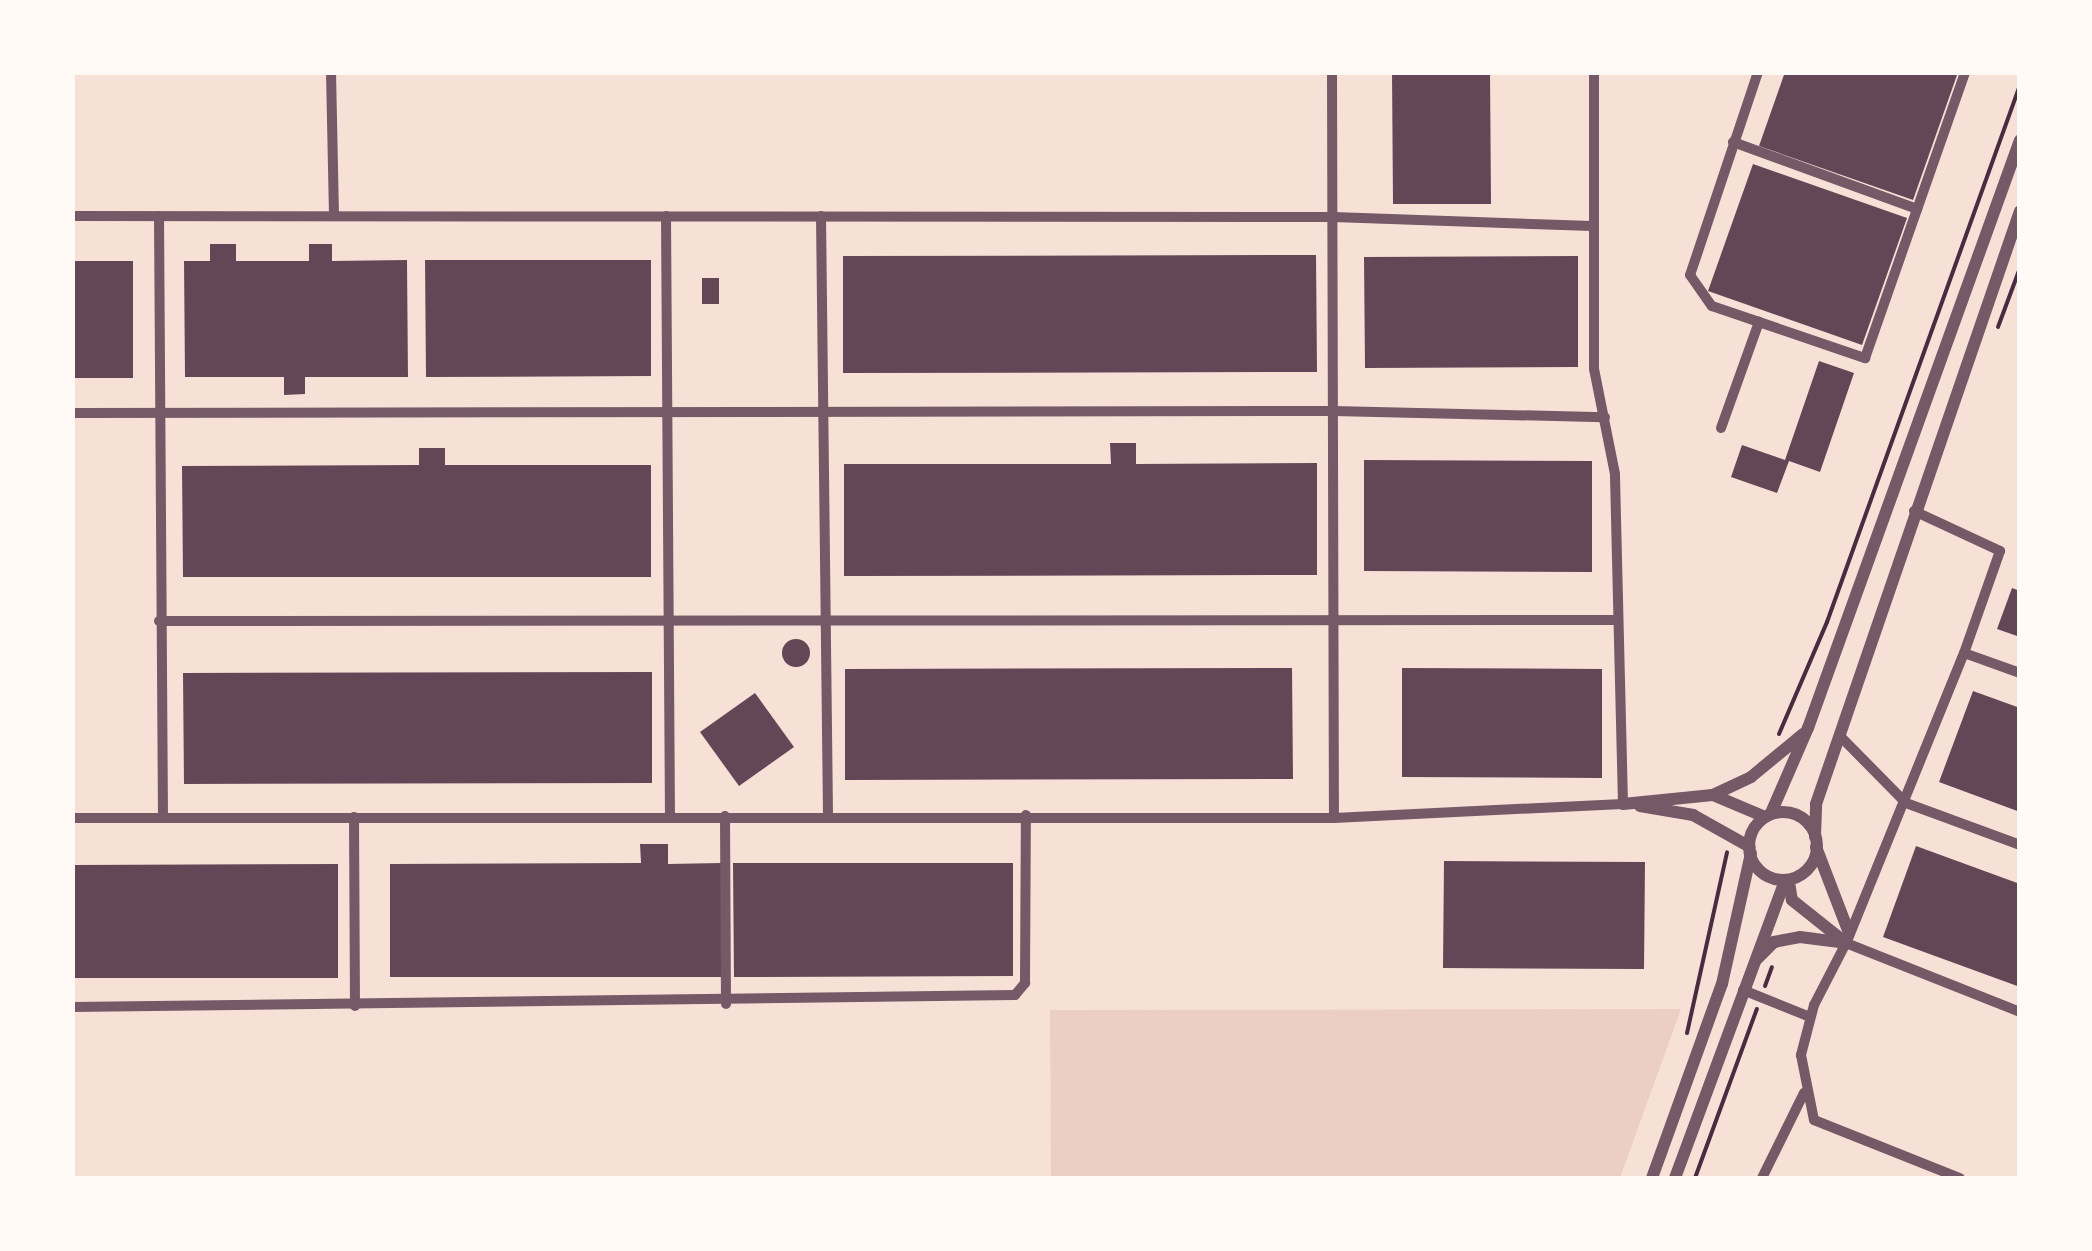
<!DOCTYPE html>
<style>
body{margin:0}
#map{position:relative;width:2092px;height:1251px;overflow:hidden;background:#f7e1d7;font-family:Mulish,sans-serif}
div>[style]{position:absolute}
.green>*{inset:0;background:#ebcfc5}
.building>*{inset:0;background:#644757}
.round{border-radius:50%}
.path>*{height:4px;margin:-2px;padding:0 2px;transform-origin:2px;border-radius:2px;background:#4a2c40}
.minor>*{height:10px;margin:-5px;padding:0 5px;transform-origin:5px;border-radius:5px;background:#755966}
.tertiary>*{height:12px;margin:-6px;padding:0 6px;transform-origin:6px;border-radius:6px;background:#755966}
.tertiary>.ring{margin:-6px;padding:0;box-sizing:content-box;background:none;border:12px solid #755966;border-radius:50%}
span{translate:-50% -50%;white-space:nowrap;text-align:center;line-height:1.15;-webkit-text-stroke:9px #fffaf5;paint-order:stroke}
.frame{position:absolute;inset:0;border:75px solid #fffaf5;pointer-events:none}
</style>
<div id="map">
<div class="green">
<div style="clip-path:polygon(1681px 1009px,1620px 1178px,1051px 1178px,1050px 1010px)"></div>
</div>
<div class="building">
<div style="clip-path:polygon(1392px 72px,1490px 72px,1491px 204px,1393px 204px)"></div>
<div style="clip-path:polygon(1785px 72px,1957px 75px,1913px 200px,1759px 146px)"></div>
<div style="clip-path:polygon(1753px 164px,1907px 218px,1862px 345px,1708px 291px)"></div>
<div style="clip-path:polygon(210px 244px,236px 244px,236px 261px,309px 261px,309px 244px,332px 244px,332px 261px,407px 260px,408px 377px,305px 377px,305px 394px,284px 395px,284px 377px,185px 377px,184px 261px,210px 261px)"></div>
<div style="clip-path:polygon(1316px 255px,1317px 372px,843px 373px,843px 256px)"></div>
<div style="clip-path:polygon(1578px 256px,1578px 367px,1365px 368px,1364px 257px)"></div>
<div style="clip-path:polygon(425px 260px,651px 260px,651px 376px,426px 377px)"></div>
<div style="clip-path:polygon(72px 261px,133px 261px,133px 378px,72px 378px)"></div>
<div style="clip-path:polygon(702px 278px,719px 278px,719px 304px,702px 304px)"></div>
<div style="clip-path:polygon(1819px 361px,1854px 373px,1820px 472px,1789px 461px,1777px 493px,1731px 477px,1742px 445px,1785px 460px)"></div>
<div style="clip-path:polygon(1110px 443px,1136px 443px,1136px 464px,1317px 463px,1317px 575px,844px 576px,844px 464px,1111px 464px)"></div>
<div style="clip-path:polygon(419px 448px,445px 448px,445px 465px,651px 465px,651px 577px,183px 577px,182px 466px,419px 465px)"></div>
<div style="clip-path:polygon(1364px 460px,1592px 461px,1592px 572px,1364px 571px)"></div>
<div style="clip-path:polygon(2012px 588px,2020px 591px,2020px 637px,1997px 629px)"></div>
<div class="round" style="left:782px;top:639px;width:28px;height:28px"></div>
<div style="clip-path:polygon(1292px 668px,1293px 779px,845px 780px,845px 669px)"></div>
<div style="clip-path:polygon(1402px 668px,1602px 669px,1602px 778px,1402px 777px)"></div>
<div style="clip-path:polygon(652px 672px,652px 783px,184px 784px,183px 673px)"></div>
<div style="clip-path:polygon(1973px 691px,2020px 708px,2020px 812px,1939px 782px)"></div>
<div style="clip-path:polygon(755px 693px,794px 747px,739px 786px,700px 732px)"></div>
<div style="clip-path:polygon(640px 844px,668px 844px,668px 864px,722px 863px,723px 977px,390px 977px,390px 864px,641px 863px)"></div>
<div style="clip-path:polygon(1916px 846px,2020px 884px,2020px 987px,1883px 937px)"></div>
<div style="clip-path:polygon(1444px 861px,1645px 862px,1644px 969px,1443px 968px)"></div>
<div style="clip-path:polygon(733px 863px,1013px 863px,1013px 976px,734px 977px)"></div>
<div style="clip-path:polygon(338px 864px,338px 978px,72px 978px,72px 865px)"></div>
</div>
<div class="path">
<div style="left:1998px;top:327px;width:63px;rotate:-69.6deg"></div>
<div style="left:1779px;top:734px;width:122px;rotate:-66.8deg"></div>
<div style="left:1827px;top:622px;width:571px;rotate:-70.23deg"></div>
<div style="left:1765px;top:986px;width:20px;rotate:-70deg"></div>
<div style="left:1687px;top:1033px;width:185px;rotate:-77.5deg"></div>
<div style="left:1695px;top:1178px;width:180px;rotate:-69.9deg"></div>
</div>
<div class="minor">
<div style="left:331px;top:72px;width:143px;rotate:88.8deg"></div>
<div style="left:1332px;top:72px;width:746px;rotate:89.85deg"></div>
<div style="left:1758px;top:72px;width:214px;rotate:108.5deg"></div>
<div style="left:1690px;top:275px;width:38px;rotate:55deg"></div>
<div style="left:1712px;top:306px;width:162px;rotate:18.8deg"></div>
<div style="left:1865px;top:358px;width:303px;rotate:-70.7deg"></div>
<div style="left:1733px;top:142px;width:196px;rotate:20deg"></div>
<div style="left:72px;top:216px;width:1261px;rotate:0.05deg"></div>
<div style="left:1333px;top:217px;width:259px;rotate:2deg"></div>
<div style="left:159px;top:216px;width:601px;rotate:89.62deg"></div>
<div style="left:666px;top:216px;width:600px;rotate:89.62deg"></div>
<div style="left:821px;top:216px;width:599px;rotate:89.33deg"></div>
<div style="left:72px;top:413px;width:1261px;rotate:-0.09deg"></div>
<div style="left:1333px;top:411px;width:272px;rotate:1.3deg"></div>
<div style="left:1721px;top:428px;width:113px;rotate:-70.3deg"></div>
<div style="left:1914px;top:511px;width:95px;rotate:24.9deg"></div>
<div style="left:2000px;top:551px;width:108px;rotate:109.4deg"></div>
<div style="left:159px;top:621px;width:1459px;rotate:-0.04deg"></div>
<div style="left:2020px;top:673px;width:59px;rotate:-160.3deg"></div>
<div style="left:1964px;top:653px;width:313px;rotate:112.1deg"></div>
<div style="left:1846px;top:943px;width:187px;rotate:21.6deg"></div>
<div style="left:1839px;top:735px;width:95px;rotate:45.4deg"></div>
<div style="left:1906px;top:803px;width:121px;rotate:20.2deg"></div>
<div style="left:725px;top:816px;width:188px;rotate:89.7deg"></div>
<div style="left:354px;top:817px;width:189px;rotate:89.7deg"></div>
<div style="left:72px;top:818px;width:1262px"></div>
<div style="left:1334px;top:818px;width:289px;rotate:-2.8deg"></div>
<div style="left:1623px;top:804px;width:330px;rotate:-91.4deg"></div>
<div style="left:1615px;top:474px;width:107px;rotate:-101.3deg"></div>
<div style="left:1594px;top:369px;width:297px;rotate:-90deg"></div>
<div style="left:1846px;top:943px;width:70px;rotate:117.3deg"></div>
<div style="left:1814px;top:1005px;width:52px;rotate:104.6deg"></div>
<div style="left:1801px;top:1055px;width:66px;rotate:78.7deg"></div>
<div style="left:1814px;top:1120px;width:157px;rotate:21.7deg"></div>
<div style="left:1743px;top:990px;width:72px;rotate:21.9deg"></div>
<div style="left:72px;top:1007px;width:943px;rotate:-0.73deg"></div>
<div style="left:1015px;top:995px;width:16px;rotate:-50deg"></div>
<div style="left:1025px;top:983px;width:168px;rotate:-89.7deg"></div>
<div style="left:1762px;top:1178px;width:95px;rotate:-63.7deg"></div>
</div>
<div class="tertiary">
<div style="left:1713px;top:795px;width:42px;rotate:-25.3deg"></div>
<div style="left:1751px;top:777px;width:67px;rotate:-39.6deg"></div>
<div style="left:1623px;top:804px;width:90px;rotate:-5.7deg"></div>
<div style="left:1713px;top:795px;width:54px;rotate:22.8deg"></div>
<div style="left:1640px;top:806px;width:54px;rotate:9.6deg"></div>
<div style="left:1693px;top:815px;width:65px;rotate:29.3deg"></div>
<div class="ring" style="left:1749px;top:812px;width:56px;height:56px"></div>
<div style="left:1771px;top:813px;width:93px;rotate:-66.5deg"></div>
<div style="left:1808px;top:728px;width:625px;rotate:-70.17deg"></div>
<div style="left:1815px;top:837px;width:33px;rotate:-88deg"></div>
<div style="left:1816px;top:804px;width:627px;rotate:-71.02deg"></div>
<div style="left:1816px;top:847px;width:92px;rotate:69deg"></div>
<div style="left:1789px;top:882px;width:18px;rotate:81deg"></div>
<div style="left:1792px;top:900px;width:69px;rotate:38.5deg"></div>
<div style="left:1757px;top:959px;width:24px;rotate:-45deg"></div>
<div style="left:1774px;top:942px;width:26px;rotate:-11deg"></div>
<div style="left:1800px;top:937px;width:46px;rotate:7.4deg"></div>
<div style="left:1652px;top:1178px;width:206px;rotate:-70.2deg"></div>
<div style="left:1722px;top:984px;width:134px;rotate:-77.5deg"></div>
<div style="left:1675px;top:1178px;width:314px;rotate:-69.7deg"></div>
</div>
<div class="frame"></div>
</div>
